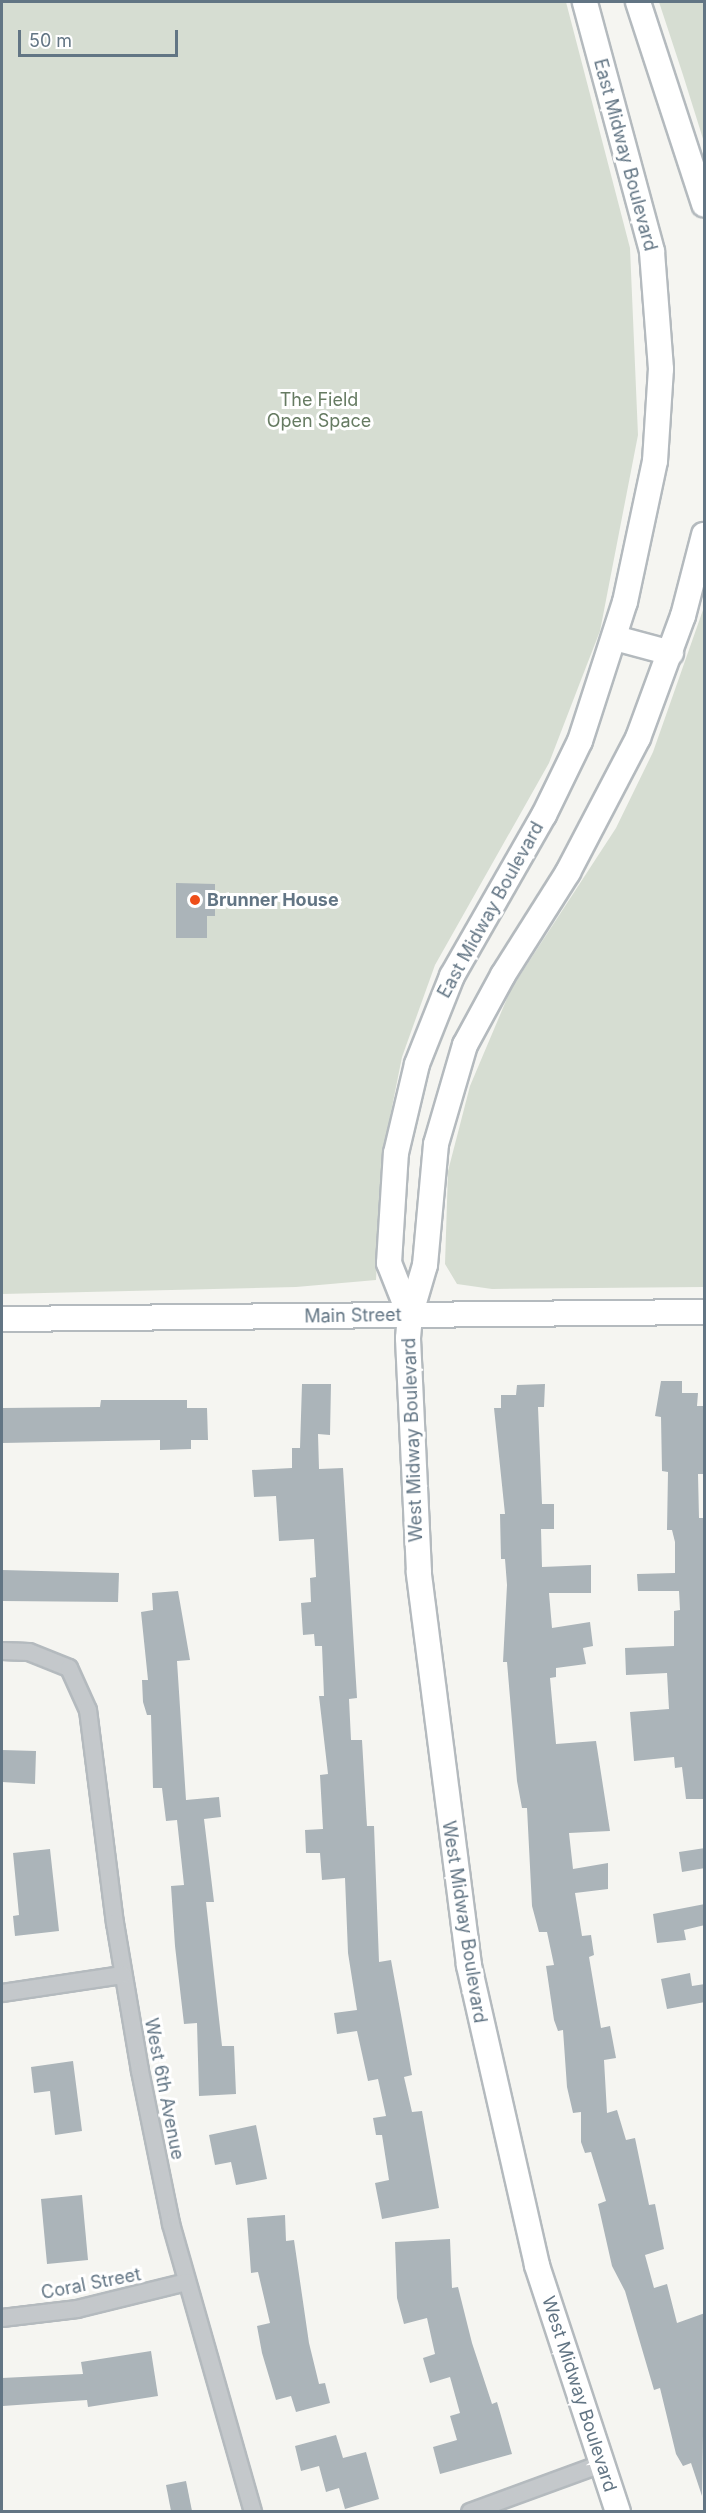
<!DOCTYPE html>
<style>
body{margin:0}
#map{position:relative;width:706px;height:2513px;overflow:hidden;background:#f5f5f1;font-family:Inter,sans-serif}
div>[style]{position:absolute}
.green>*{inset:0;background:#d6ddd2}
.building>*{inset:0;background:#abb4b9}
.roads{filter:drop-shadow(2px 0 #b4babe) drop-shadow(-2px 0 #b4babe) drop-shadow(0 2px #b4babe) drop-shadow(0 -2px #b4babe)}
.street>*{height:16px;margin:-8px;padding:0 8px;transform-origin:8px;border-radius:8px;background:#c4c8cb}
.secondary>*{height:24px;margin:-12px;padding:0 12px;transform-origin:12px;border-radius:12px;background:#fff}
.dots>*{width:16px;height:16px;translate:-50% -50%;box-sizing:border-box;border:3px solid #fff;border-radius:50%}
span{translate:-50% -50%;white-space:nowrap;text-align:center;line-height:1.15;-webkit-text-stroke:6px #fff;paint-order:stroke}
.street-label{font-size:18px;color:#627584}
.park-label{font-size:18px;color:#667b62}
.poi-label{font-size:18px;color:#627584;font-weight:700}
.left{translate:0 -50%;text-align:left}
.frame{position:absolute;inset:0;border:3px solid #627584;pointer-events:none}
.scale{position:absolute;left:18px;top:30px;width:160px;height:27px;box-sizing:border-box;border:3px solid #627584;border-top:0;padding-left:8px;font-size:18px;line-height:21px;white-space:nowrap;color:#627584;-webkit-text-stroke:4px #fff;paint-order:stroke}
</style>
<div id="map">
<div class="green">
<div style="clip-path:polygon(2px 2px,566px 2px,630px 248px,638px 435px,600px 631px,586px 667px,549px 763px,435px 965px,402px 1057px,382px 1157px,376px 1280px,296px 1287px,2px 1294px)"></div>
<div style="clip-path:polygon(659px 2px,704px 2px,704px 142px,683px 75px)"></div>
<div style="clip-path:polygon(704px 607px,704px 1287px,492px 1289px,457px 1284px,445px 1264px,448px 1171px,470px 1086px,511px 989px,616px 828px,653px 752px)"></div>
</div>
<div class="building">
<div style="clip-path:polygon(176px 883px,215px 884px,215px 916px,207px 916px,207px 938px,176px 938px)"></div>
<div style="clip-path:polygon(661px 1381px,682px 1381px,682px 1393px,698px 1393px,697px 1406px,705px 1406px,705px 1474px,698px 1474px,699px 1518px,705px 1518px,705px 1799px,686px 1799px,682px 1767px,675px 1768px,674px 1757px,634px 1761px,630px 1712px,669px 1709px,667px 1673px,626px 1675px,625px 1648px,674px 1646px,674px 1611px,680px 1610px,679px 1591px,638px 1591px,637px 1574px,675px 1573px,675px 1542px,672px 1530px,667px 1530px,668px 1472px,662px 1471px,661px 1417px,655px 1416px)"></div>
<div style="clip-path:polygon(302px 1384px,331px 1384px,330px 1435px,318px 1434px,319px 1469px,343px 1468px,357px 1698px,349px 1699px,351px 1740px,362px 1740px,367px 1826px,374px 1826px,379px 1962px,391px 1960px,412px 2075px,404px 2077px,412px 2112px,422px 2111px,439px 2208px,382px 2219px,375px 2183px,389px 2180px,382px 2135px,376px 2135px,373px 2118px,386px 2116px,378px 2079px,368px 2081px,357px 2031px,337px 2034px,334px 2013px,357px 2010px,348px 1953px,345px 1878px,322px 1880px,320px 1853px,306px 1853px,305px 1830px,323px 1829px,320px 1775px,328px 1774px,319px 1696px,324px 1696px,322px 1646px,315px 1646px,314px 1634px,303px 1635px,301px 1603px,311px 1602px,310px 1578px,316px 1577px,314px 1539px,279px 1541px,276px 1496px,254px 1497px,252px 1470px,292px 1468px,292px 1448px,300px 1448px)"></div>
<div style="clip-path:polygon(545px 1384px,544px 1407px,538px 1407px,542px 1504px,554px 1504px,554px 1529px,541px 1529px,542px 1567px,591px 1565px,591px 1593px,549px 1593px,552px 1628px,590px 1622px,593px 1646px,583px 1648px,586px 1664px,556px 1668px,556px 1677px,550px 1678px,556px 1744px,596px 1741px,610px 1831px,569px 1833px,573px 1869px,608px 1863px,608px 1889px,575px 1893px,582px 1936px,591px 1935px,594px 1955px,589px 1957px,601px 2028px,610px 2026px,616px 2058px,604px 2060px,607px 2113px,617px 2110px,626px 2140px,635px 2138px,649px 2205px,655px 2204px,664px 2249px,645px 2255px,654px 2288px,667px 2284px,677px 2323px,705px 2313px,702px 2496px,691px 2463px,683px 2466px,676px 2454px,660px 2388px,654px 2390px,625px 2291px,612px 2266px,598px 2204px,606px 2201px,591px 2152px,585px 2153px,581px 2142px,581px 2112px,573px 2113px,567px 2087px,563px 2030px,558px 2031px,554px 2020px,546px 1966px,554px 1965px,547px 1932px,539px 1932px,532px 1906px,527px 1808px,522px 1808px,517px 1781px,507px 1662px,503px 1662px,507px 1585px,505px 1559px,501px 1559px,500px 1514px,505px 1514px,494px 1408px,501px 1408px,501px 1395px,516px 1395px,517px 1385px)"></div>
<div style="clip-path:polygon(101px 1400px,187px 1400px,187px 1408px,207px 1408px,208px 1440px,191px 1440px,191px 1449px,160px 1450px,160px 1440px,2px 1443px,2px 1408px,100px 1407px)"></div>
<div style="clip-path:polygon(2px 1570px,119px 1573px,118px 1602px,2px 1601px)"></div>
<div style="clip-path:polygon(178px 1591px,190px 1660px,177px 1661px,186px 1800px,219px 1797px,221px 1817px,204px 1819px,214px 1902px,206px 1902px,222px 2046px,234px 2046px,236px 2094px,199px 2096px,197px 2023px,184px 2024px,175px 1946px,171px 1886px,184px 1885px,177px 1820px,166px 1821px,162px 1788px,153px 1788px,151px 1715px,147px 1715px,143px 1702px,142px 1680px,148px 1680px,141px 1612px,153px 1610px,152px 1593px)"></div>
<div style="clip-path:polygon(2px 1750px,36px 1751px,35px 1784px,2px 1782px)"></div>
<div style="clip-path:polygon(705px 1848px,705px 1868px,682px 1872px,679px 1852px)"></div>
<div style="clip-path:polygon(50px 1849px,59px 1931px,15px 1936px,13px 1916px,19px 1915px,13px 1853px)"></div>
<div style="clip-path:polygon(705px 1904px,705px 1925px,684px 1930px,686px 1940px,657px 1943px,653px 1914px)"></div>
<div style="clip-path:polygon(690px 1973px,692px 1986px,705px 1984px,705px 2002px,667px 2009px,661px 1979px)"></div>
<div style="clip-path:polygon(73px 2061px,82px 2131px,55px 2135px,50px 2091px,34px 2093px,31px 2067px)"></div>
<div style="clip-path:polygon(256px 2125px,267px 2179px,236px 2185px,231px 2162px,215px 2165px,209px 2135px)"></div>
<div style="clip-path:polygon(82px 2195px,88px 2260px,47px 2264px,41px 2199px)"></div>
<div style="clip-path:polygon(285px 2215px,286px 2241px,294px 2240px,309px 2343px,319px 2384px,325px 2383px,330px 2403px,296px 2412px,291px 2396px,276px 2400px,262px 2353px,257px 2326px,270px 2323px,258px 2272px,251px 2273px,247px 2218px)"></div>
<div style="clip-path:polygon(450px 2239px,452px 2288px,458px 2287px,472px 2343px,492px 2404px,497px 2402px,512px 2454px,440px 2474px,433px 2447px,457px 2440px,450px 2416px,460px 2413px,450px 2377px,430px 2383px,423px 2358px,435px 2354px,427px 2318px,404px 2324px,397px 2298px,395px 2242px)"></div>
<div style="clip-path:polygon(151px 2351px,158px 2396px,88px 2407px,87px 2400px,3px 2406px,2px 2378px,83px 2374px,81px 2362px)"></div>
<div style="clip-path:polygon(336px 2435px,343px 2458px,366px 2452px,379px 2499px,345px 2509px,339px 2488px,326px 2492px,319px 2466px,301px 2471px,295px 2446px)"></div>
<div style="clip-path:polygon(186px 2481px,192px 2511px,171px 2511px,166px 2485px)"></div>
</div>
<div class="roads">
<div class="street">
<div style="left:2px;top:1651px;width:27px;rotate:2deg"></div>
<div style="left:29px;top:1652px;width:43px;rotate:21.8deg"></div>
<div style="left:69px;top:1668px;width:46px;rotate:65.7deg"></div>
<div style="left:88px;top:1710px;width:215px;rotate:82.8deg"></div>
<div style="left:115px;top:1923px;width:150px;rotate:80.4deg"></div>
<div style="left:140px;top:2071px;width:156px;rotate:78.5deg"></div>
<div style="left:171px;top:2224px;width:299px;rotate:74.1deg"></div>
<div style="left:2px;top:1993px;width:122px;rotate:-8.5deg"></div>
<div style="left:2px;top:2318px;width:76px;rotate:-6.8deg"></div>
<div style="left:77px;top:2309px;width:113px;rotate:-13.8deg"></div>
<div style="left:470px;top:2512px;width:140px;rotate:-20.1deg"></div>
</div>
<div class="secondary">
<div style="left:638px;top:2px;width:213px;rotate:71.9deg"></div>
<div style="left:615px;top:638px;width:58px;rotate:15deg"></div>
<div style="left:410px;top:1316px;width:57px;rotate:-111.6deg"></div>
<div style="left:389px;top:1263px;width:110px;rotate:-86.4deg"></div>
<div style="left:396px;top:1153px;width:91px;rotate:-76.7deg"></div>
<div style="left:417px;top:1064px;width:95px;rotate:-68.3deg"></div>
<div style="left:452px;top:976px;width:185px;rotate:-60.3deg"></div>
<div style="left:544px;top:815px;width:82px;rotate:-64.1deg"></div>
<div style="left:580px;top:741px;width:146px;rotate:-72.1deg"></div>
<div style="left:625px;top:602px;width:144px;rotate:-78deg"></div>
<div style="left:655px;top:461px;width:92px;rotate:-86.3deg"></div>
<div style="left:661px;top:369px;width:118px;rotate:-94.4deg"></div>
<div style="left:652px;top:251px;width:258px;rotate:-105.1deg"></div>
<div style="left:2px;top:1319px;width:702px;rotate:-0.57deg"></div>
<div style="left:618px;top:2512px;width:260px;rotate:-108.2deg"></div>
<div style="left:537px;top:2265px;width:308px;rotate:-102.8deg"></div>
<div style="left:469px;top:1965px;width:396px;rotate:-97.3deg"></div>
<div style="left:419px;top:1572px;width:234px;rotate:-92.7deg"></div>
<div style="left:408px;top:1338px;width:22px;rotate:-85deg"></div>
<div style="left:410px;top:1316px;width:53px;rotate:-73.6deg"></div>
<div style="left:425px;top:1265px;width:121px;rotate:-84.8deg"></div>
<div style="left:436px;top:1144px;width:103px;rotate:-73.7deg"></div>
<div style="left:465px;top:1045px;width:80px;rotate:-61.5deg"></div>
<div style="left:503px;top:975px;width:122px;rotate:-57.7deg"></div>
<div style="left:568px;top:872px;width:151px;rotate:-62.4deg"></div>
<div style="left:638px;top:738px;width:130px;rotate:-69.8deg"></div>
<div style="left:683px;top:616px;width:84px;rotate:-75.5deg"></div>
</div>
</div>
<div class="dots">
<div style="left:195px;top:900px;background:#ee4e19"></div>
</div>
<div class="street-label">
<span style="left:625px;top:155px;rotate:75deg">East Midway Boulevard</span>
<span style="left:491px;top:910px;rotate:-61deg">East Midway Boulevard</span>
<span style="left:353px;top:1316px;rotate:-1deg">Main Street</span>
<span style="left:413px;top:1440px;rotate:-92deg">West Midway Boulevard</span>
<span style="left:464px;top:1922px;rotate:81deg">West Midway Boulevard</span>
<span style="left:164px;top:2089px;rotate:79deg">West 6th Avenue</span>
<span style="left:91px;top:2284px;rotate:-11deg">Coral Street</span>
<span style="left:579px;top:2394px;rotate:72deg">West Midway Boulevard</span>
</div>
<div class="park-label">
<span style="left:319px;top:411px">The Field<br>Open Space</span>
</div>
<div class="poi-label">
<span class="left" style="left:207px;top:900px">Brunner House</span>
</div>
<div class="frame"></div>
<div class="scale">50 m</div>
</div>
